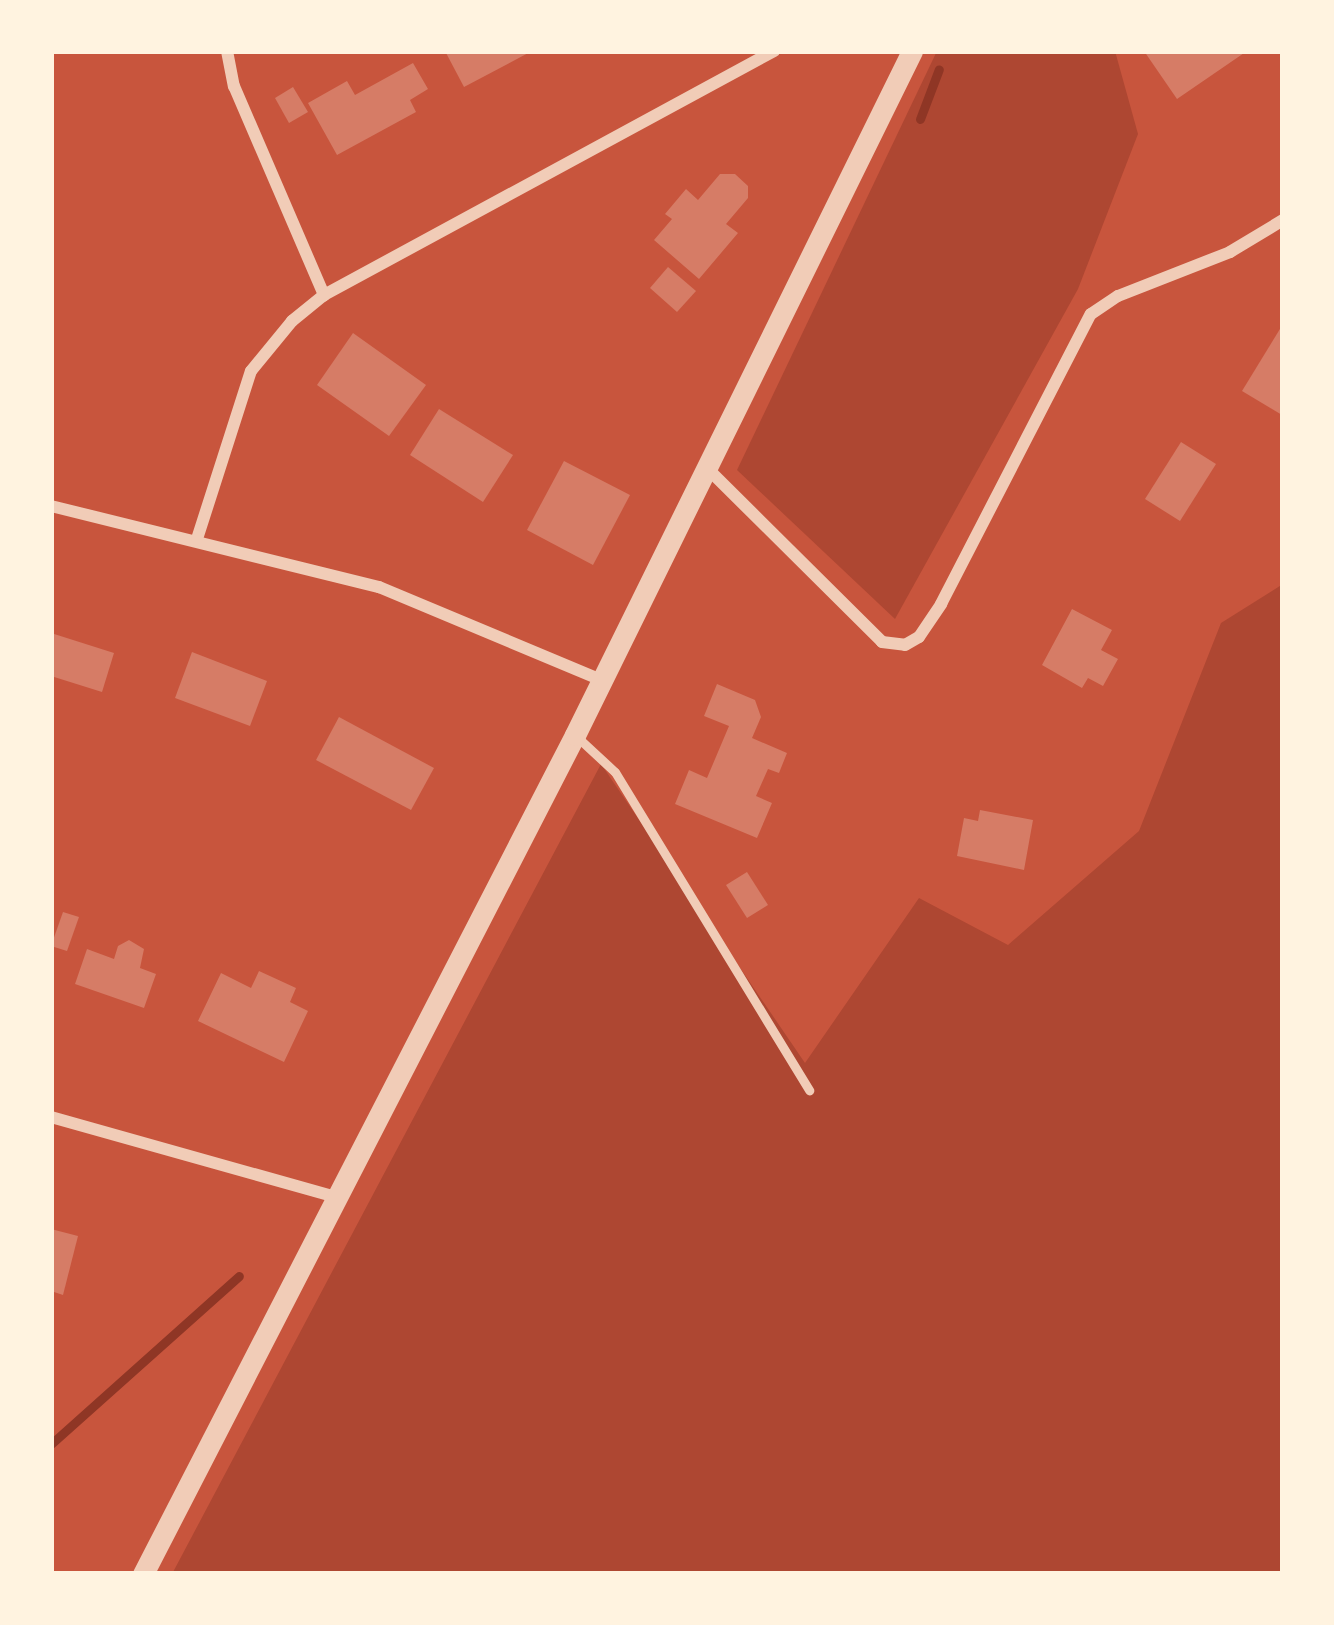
<!DOCTYPE html>
<style>
body{margin:0}
#map{position:relative;width:1334px;height:1625px;overflow:hidden;background:#c8553d;font-family:"PT Sans",sans-serif}
div>[style]{position:absolute}
.green>*{inset:0;background:#ae4732}
.stream>*{height:9px;margin:-4.5px;padding:0 4.5px;transform-origin:4.5px;border-radius:4.5px;background:#8f3625}
.building>*{inset:0;background:#d67c66}
.service>*{height:9px;margin:-4.5px;padding:0 4.5px;transform-origin:4.5px;border-radius:4.5px;background:#f1ccb7}
.minor>*{height:12px;margin:-6px;padding:0 6px;transform-origin:6px;border-radius:6px;background:#f1ccb7}
.tertiary>*{height:21px;margin:-10.5px;padding:0 10.5px;transform-origin:10.5px;border-radius:10.5px;background:#f1ccb7}
span{translate:-50% -50%;white-space:nowrap;text-align:center;line-height:1.15;-webkit-text-stroke:9px #fff3e0;paint-order:stroke}
.frame{position:absolute;inset:0;border:54px solid #fff3e0;pointer-events:none}
</style>
<div id="map">
<div class="green">
<div style="clip-path:polygon(937px 51px,1115px 51px,1138px 134px,1078px 289px,895px 619px,737px 470px)"></div>
<div style="clip-path:polygon(1283px 584px,1283px 1574px,172px 1574px,601px 764px,805px 1063px,919px 898px,1008px 945px,1139px 831px,1221px 623px)"></div>
</div>
<div class="stream">
<div style="left:920px;top:119px;width:53px;rotate:-69.2deg"></div>
<div style="left:51px;top:1444px;width:252px;rotate:-41.8deg"></div>
</div>
<div class="building">
<div style="clip-path:polygon(445px 51px,532px 51px,464px 87px)"></div>
<div style="clip-path:polygon(1144px 51px,1170px 54px,1247px 51px,1177px 99px)"></div>
<div style="clip-path:polygon(413px 63px,428px 89px,410px 100px,416px 112px,337px 155px,308px 103px,347px 81px,355px 95px)"></div>
<div style="clip-path:polygon(293px 87px,308px 112px,289px 123px,275px 98px)"></div>
<div style="clip-path:polygon(720px 174px,735px 174px,748px 186px,748px 198px,726px 224px,738px 233px,699px 279px,654px 240px,672px 219px,665px 214px,686px 189px,698px 200px)"></div>
<div style="clip-path:polygon(668px 267px,696px 291px,677px 312px,650px 288px)"></div>
<div style="clip-path:polygon(1283px 324px,1283px 413px,1282px 415px,1242px 391px)"></div>
<div style="clip-path:polygon(353px 333px,426px 385px,389px 436px,317px 385px)"></div>
<div style="clip-path:polygon(439px 409px,513px 455px,483px 502px,410px 455px)"></div>
<div style="clip-path:polygon(1181px 442px,1216px 464px,1180px 521px,1145px 499px)"></div>
<div style="clip-path:polygon(564px 461px,630px 495px,593px 565px,527px 530px)"></div>
<div style="clip-path:polygon(1072px 609px,1112px 630px,1101px 650px,1118px 659px,1103px 686px,1088px 678px,1082px 688px,1042px 665px)"></div>
<div style="clip-path:polygon(51px 633px,114px 653px,102px 692px,51px 676px)"></div>
<div style="clip-path:polygon(192px 652px,267px 681px,250px 726px,175px 698px)"></div>
<div style="clip-path:polygon(717px 684px,755px 700px,761px 717px,752px 738px,787px 753px,779px 773px,768px 769px,756px 796px,772px 803px,757px 838px,675px 804px,689px 770px,707px 778px,729px 726px,704px 716px)"></div>
<div style="clip-path:polygon(339px 717px,434px 768px,411px 810px,316px 760px)"></div>
<div style="clip-path:polygon(980px 810px,1033px 820px,1024px 870px,957px 856px,964px 818px,978px 821px)"></div>
<div style="clip-path:polygon(747px 872px,768px 905px,747px 918px,726px 885px)"></div>
<div style="clip-path:polygon(63px 912px,79px 917px,67px 951px,51px 946px)"></div>
<div style="clip-path:polygon(129px 940px,144px 949px,140px 968px,156px 974px,144px 1008px,75px 984px,87px 949px,114px 959px,118px 946px)"></div>
<div style="clip-path:polygon(259px 971px,296px 988px,290px 1002px,308px 1011px,284px 1062px,198px 1021px,221px 973px,251px 988px)"></div>
<div style="clip-path:polygon(51px 1229px,78px 1236px,63px 1295px,51px 1291px)"></div>
</div>
<div class="service">
<div style="left:575px;top:735px;width:54px;rotate:42.8deg"></div>
<div style="left:615px;top:772px;width:373px;rotate:58.6deg"></div>
</div>
<div class="minor">
<div style="left:227px;top:51px;width:36px;rotate:79deg"></div>
<div style="left:234px;top:86px;width:228px;rotate:66.7deg"></div>
<div style="left:707px;top:468px;width:247px;rotate:44.8deg"></div>
<div style="left:882px;top:642px;width:23px;rotate:7deg"></div>
<div style="left:905px;top:645px;width:16px;rotate:-30deg"></div>
<div style="left:919px;top:637px;width:40px;rotate:-56deg"></div>
<div style="left:941px;top:604px;width:326px;rotate:-62.7deg"></div>
<div style="left:1091px;top:314px;width:32px;rotate:-34deg"></div>
<div style="left:1118px;top:296px;width:120px;rotate:-21.4deg"></div>
<div style="left:1230px;top:252px;width:62px;rotate:-31.1deg"></div>
<div style="left:51px;top:506px;width:338px;rotate:13.9deg"></div>
<div style="left:379px;top:587px;width:241px;rotate:22.7deg"></div>
<div style="left:197px;top:539px;width:176px;rotate:-72.2deg"></div>
<div style="left:251px;top:371px;width:65px;rotate:-50.6deg"></div>
<div style="left:292px;top:321px;width:41px;rotate:-39.1deg"></div>
<div style="left:324px;top:295px;width:512px;rotate:-28.47deg"></div>
<div style="left:51px;top:1117px;width:295px;rotate:15.7deg"></div>
</div>
<div class="tertiary">
<div style="left:143px;top:1574px;width:944px;rotate:-62.76deg"></div>
<div style="left:575px;top:735px;width:763px;rotate:-63.77deg"></div>
</div>
<div class="frame"></div>
</div>
